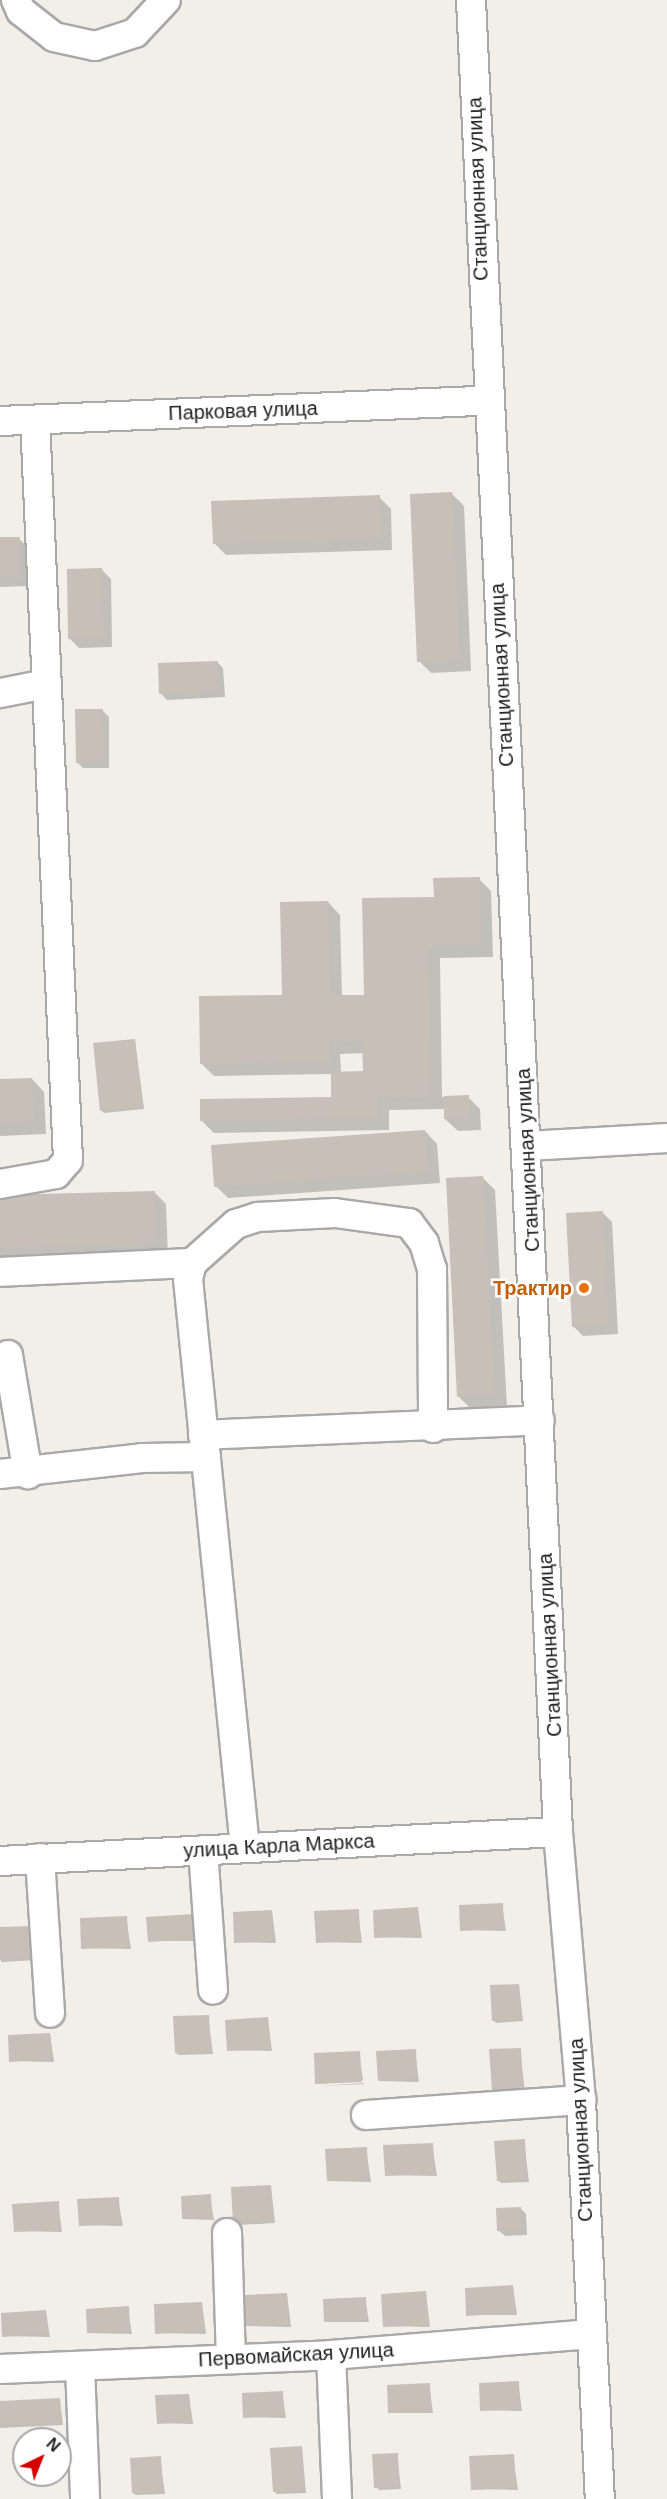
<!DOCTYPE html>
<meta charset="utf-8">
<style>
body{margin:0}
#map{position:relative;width:667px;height:2499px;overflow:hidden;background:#f2efe9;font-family:Helvetica,sans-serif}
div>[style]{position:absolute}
.shadow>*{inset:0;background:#0003}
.building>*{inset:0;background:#c7bfb8}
.roads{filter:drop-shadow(2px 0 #a9a9a9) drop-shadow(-2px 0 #a9a9a9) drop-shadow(0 2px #a9a9a9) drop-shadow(0 -2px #a9a9a9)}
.minor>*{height:28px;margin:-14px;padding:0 14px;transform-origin:14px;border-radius:14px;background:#fff}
.dots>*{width:16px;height:16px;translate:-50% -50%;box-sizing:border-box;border:3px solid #fff;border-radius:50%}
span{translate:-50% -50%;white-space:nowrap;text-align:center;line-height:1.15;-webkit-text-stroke:5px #fff;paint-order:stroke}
.street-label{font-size:20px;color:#222}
.food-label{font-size:20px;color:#c56008;font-weight:700}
.right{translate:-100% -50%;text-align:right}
.north{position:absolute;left:12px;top:2427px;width:60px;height:60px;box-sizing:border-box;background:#fff;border:2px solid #a7a7a7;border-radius:50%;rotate:43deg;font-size:16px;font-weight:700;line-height:24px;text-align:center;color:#222}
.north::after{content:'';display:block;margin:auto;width:21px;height:27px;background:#d40000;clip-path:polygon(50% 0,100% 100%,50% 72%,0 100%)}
</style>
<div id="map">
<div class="shadow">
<div style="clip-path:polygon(452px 494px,464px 506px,471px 671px,431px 673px,419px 661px)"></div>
<div style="clip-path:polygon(379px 497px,391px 509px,392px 550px,226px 555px,214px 543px)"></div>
<div style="clip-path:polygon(0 539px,19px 539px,29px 548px,29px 586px,0 587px)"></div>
<div style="clip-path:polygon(102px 570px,111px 579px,112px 647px,79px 648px,70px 639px)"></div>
<div style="clip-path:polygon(217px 662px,223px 668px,225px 697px,167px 700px,161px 694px)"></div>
<div style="clip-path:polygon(102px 710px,109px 717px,109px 768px,83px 768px,77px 762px)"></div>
<div style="clip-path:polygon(evenodd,479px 879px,491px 891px,493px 957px,440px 958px,442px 1097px,468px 1097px,480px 1109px,481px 1130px,458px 1131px,445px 1119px,445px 1109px,389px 1110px,389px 1130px,214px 1133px,202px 1121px,333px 1098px,332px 1074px,214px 1076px,202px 1064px,284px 997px,328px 902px,340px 915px,342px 997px,366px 996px,435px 899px,479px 879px,364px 1053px,364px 1073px,341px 1073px,340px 1054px,364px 1053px)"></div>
<div style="clip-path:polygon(135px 1040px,144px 1109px,104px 1113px,101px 1110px)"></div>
<div style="clip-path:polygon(32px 1079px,44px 1092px,46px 1134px,0 1136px,0 1081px)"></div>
<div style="clip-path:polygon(425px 1131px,437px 1144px,440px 1183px,228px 1198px,216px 1186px)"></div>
<div style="clip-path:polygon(483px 1178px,495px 1190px,507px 1407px,471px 1409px,459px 1397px)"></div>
<div style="clip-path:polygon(154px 1192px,166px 1204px,168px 1256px,0 1260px,0 1196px)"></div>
<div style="clip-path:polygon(603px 1213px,612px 1222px,618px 1334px,583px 1336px,573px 1326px)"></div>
<div style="clip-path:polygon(502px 1905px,506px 1931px,462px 1930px)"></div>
<div style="clip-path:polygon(418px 1909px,422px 1938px,375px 1937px)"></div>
<div style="clip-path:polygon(272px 1911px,276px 1943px,236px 1942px)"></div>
<div style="clip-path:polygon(358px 1911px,362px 1943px,318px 1942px)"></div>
<div style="clip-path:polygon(194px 1916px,198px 1941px,149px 1941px)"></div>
<div style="clip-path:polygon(126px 1918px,131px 1949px,82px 1948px)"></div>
<div style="clip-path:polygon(0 1929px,37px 1960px,1px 1962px)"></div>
<div style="clip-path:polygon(519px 1985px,523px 2021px,496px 2023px,493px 2020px)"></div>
<div style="clip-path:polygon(208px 2016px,213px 2054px,179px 2055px,176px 2053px)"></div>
<div style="clip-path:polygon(268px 2019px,272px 2051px,229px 2050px)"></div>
<div style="clip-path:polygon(50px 2034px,54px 2062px,11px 2061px)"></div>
<div style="clip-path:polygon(520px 2049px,525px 2092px,496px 2093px,493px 2091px)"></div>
<div style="clip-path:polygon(415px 2051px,419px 2082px,379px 2081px)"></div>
<div style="clip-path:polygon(359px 2053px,363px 2080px,317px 2084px,315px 2055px)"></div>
<div style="clip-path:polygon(364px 2083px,364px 2084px,319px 2086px)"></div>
<div style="clip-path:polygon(524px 2141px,529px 2182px,501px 2183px,498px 2180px)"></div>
<div style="clip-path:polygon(432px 2144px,437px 2176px,386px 2175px)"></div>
<div style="clip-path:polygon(366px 2149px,371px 2182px,328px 2181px)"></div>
<div style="clip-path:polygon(271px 2187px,275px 2223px,238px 2225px,235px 2222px)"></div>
<div style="clip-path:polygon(210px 2196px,214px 2220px,183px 2219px)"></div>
<div style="clip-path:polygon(118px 2199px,123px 2226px,80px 2225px)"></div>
<div style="clip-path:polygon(58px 2203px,62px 2232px,15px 2231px)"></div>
<div style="clip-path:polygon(520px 2208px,526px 2214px,527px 2235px,505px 2236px,498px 2230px)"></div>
<div style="clip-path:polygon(513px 2287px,517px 2315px,468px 2315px)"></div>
<div style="clip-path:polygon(426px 2293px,430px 2327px,385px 2326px)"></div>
<div style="clip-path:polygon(287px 2294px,291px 2327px,248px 2326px)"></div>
<div style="clip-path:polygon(365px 2298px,369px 2322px,326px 2322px)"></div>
<div style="clip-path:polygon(202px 2303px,206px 2334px,157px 2333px)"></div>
<div style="clip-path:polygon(128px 2308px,132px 2334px,88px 2333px)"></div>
<div style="clip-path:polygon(46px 2312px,50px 2337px,4px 2336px)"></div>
<div style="clip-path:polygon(518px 2382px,522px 2411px,481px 2410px)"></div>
<div style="clip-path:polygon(429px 2384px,433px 2413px,390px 2413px)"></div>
<div style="clip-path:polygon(282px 2392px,286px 2418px,245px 2417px)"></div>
<div style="clip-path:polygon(189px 2395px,193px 2424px,158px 2423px)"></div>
<div style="clip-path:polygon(60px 2400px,63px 2425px,0 2428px,0 2403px)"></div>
<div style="clip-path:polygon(302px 2448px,306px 2493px,277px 2494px,274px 2491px)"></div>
<div style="clip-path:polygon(397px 2454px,401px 2489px,379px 2490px,376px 2487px)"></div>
<div style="clip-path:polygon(513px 2456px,518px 2490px,472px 2489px)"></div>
<div style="clip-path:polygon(160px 2458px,165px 2494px,136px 2495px,133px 2493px)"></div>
</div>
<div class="building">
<div style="clip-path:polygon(452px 492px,460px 660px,417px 662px,410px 494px)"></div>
<div style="clip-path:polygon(380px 495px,381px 539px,213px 544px,211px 501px)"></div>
<div style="clip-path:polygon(0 537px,20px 537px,20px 578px,0 578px)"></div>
<div style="clip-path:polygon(102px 568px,104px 638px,68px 639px,67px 569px)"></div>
<div style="clip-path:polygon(218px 661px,219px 692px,159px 694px,158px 663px)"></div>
<div style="clip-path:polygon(75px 709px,103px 709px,104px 762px,76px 763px)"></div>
<div style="clip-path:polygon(480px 877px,481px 946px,428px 947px,431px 1097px,377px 1098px,378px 1118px,200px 1121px,200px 1099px,331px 1097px,331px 1072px,363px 1071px,362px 1041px,329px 1042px,329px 1062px,200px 1064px,199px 996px,282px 995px,280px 902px,328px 901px,330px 995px,364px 995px,362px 898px,434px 897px,433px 878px)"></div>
<div style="clip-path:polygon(135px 1039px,142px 1107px,100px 1111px,93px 1043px)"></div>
<div style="clip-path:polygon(32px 1078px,34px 1123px,0 1124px,0 1079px)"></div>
<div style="clip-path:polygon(469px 1095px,469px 1119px,444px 1119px,444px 1096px)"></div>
<div style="clip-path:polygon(425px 1130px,428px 1172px,214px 1187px,211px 1145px)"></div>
<div style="clip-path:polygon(483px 1176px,495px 1395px,457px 1397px,446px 1178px)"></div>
<div style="clip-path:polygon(155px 1191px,156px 1244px,0 1248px,0 1195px)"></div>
<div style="clip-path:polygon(603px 1211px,609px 1325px,572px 1327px,566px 1213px)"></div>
<div style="clip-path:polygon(503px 1903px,504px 1929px,460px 1931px,459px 1905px)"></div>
<div style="clip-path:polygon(418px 1907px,420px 1936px,374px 1938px,373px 1910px)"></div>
<div style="clip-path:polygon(359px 1909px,360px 1941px,316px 1943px,314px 1911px)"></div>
<div style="clip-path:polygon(272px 1910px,274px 1941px,234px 1943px,233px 1912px)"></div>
<div style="clip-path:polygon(194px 1914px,196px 1939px,148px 1942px,146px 1917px)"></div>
<div style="clip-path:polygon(127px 1916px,129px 1947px,81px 1949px,80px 1918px)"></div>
<div style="clip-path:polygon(33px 1926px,35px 1958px,0 1960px,0 1927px)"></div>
<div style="clip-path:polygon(519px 1984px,521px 2019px,492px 2021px,490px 1985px)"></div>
<div style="clip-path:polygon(209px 2015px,211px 2052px,175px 2053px,173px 2016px)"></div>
<div style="clip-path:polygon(268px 2017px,270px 2049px,227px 2051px,225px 2020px)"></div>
<div style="clip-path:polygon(50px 2033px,52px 2059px,9px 2062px,8px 2035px)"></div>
<div style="clip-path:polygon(521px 2048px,523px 2090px,492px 2091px,489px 2049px)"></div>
<div style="clip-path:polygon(416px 2049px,417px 2079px,378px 2081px,376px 2051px)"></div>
<div style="clip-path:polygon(360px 2051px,362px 2082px,315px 2084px,314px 2053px)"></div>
<div style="clip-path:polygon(525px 2139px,527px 2179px,497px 2181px,494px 2141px)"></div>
<div style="clip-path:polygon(433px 2143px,435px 2174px,385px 2176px,383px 2145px)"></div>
<div style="clip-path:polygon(367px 2147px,368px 2179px,327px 2181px,325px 2149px)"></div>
<div style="clip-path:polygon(271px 2185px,273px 2221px,233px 2223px,231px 2187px)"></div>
<div style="clip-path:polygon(211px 2194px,212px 2218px,182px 2219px,181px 2196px)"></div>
<div style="clip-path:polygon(119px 2197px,120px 2224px,79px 2226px,77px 2199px)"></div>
<div style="clip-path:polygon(59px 2201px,60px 2230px,14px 2232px,12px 2204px)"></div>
<div style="clip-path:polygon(521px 2207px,522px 2230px,497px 2231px,496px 2208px)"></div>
<div style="clip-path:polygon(513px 2285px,515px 2313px,466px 2316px,465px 2288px)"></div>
<div style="clip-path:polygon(426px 2291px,428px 2325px,383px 2327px,381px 2294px)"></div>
<div style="clip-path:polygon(287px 2293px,289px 2324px,246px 2326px,245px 2295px)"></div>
<div style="clip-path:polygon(366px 2297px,367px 2320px,324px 2322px,323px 2299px)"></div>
<div style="clip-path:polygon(202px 2302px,204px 2331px,155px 2334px,154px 2304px)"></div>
<div style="clip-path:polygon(129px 2306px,130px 2331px,87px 2333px,86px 2309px)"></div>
<div style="clip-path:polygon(46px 2310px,48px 2334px,2px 2337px,1px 2313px)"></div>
<div style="clip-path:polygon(519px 2381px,520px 2409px,480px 2411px,479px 2383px)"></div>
<div style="clip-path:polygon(430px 2383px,431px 2411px,388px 2413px,387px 2385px)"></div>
<div style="clip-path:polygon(283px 2391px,284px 2416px,243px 2418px,242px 2393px)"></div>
<div style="clip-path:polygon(189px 2394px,191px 2422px,157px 2424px,155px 2395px)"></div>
<div style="clip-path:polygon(60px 2398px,61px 2423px,0 2426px,0 2401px)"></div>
<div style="clip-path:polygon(302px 2446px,304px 2491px,273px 2492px,270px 2448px)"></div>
<div style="clip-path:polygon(398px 2453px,399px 2487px,374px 2488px,372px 2454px)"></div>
<div style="clip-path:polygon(514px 2454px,516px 2488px,471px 2490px,469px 2456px)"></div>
<div style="clip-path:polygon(161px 2456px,163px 2492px,132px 2493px,130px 2458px)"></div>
</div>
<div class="roads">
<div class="minor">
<div style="left:16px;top:0;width:12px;rotate:66deg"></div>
<div style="left:21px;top:11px;width:42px;rotate:38.2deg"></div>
<div style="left:54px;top:37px;width:42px;rotate:12.4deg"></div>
<div style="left:95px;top:46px;width:42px;rotate:-18deg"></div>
<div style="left:135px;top:33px;width:45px;rotate:-46.8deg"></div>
<div style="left:471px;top:0;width:1834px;rotate:87.28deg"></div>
<div style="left:558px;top:1832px;width:269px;rotate:85.1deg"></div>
<div style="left:581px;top:2100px;width:399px;rotate:87.3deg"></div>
<div style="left:0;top:421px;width:487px;rotate:-2.4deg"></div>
<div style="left:0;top:693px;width:47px;rotate:-11.1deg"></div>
<div style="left:528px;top:1146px;width:139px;rotate:-3.3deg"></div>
<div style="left:0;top:1184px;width:57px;rotate:-10.1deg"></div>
<div style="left:56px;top:1174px;width:18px;rotate:-49deg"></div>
<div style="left:68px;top:1160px;width:741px;rotate:-92.55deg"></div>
<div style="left:0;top:1272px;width:192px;rotate:-2.7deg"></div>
<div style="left:8px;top:1355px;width:121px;rotate:80.5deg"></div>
<div style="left:203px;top:1435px;width:337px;rotate:-2.5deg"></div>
<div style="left:0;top:1474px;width:143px;rotate:-6.4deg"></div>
<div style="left:142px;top:1458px;width:64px;rotate:-0.9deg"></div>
<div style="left:245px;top:1848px;width:572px;rotate:-95.72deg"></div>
<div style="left:188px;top:1279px;width:16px;rotate:-76deg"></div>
<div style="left:192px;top:1263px;width:59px;rotate:-41.6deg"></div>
<div style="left:236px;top:1224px;width:23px;rotate:-18deg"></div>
<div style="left:258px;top:1217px;width:77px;rotate:-3deg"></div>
<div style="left:335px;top:1213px;width:75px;rotate:7.7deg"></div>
<div style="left:409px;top:1223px;width:25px;rotate:53deg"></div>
<div style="left:424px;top:1243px;width:27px;rotate:73deg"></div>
<div style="left:432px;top:1269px;width:159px;rotate:89.6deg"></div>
<div style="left:203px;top:1850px;width:140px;rotate:85.9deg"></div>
<div style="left:40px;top:1858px;width:155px;rotate:86.3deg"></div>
<div style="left:0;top:1861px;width:559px;rotate:-2.98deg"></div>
<div style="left:366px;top:2115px;width:216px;rotate:-4deg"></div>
<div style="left:227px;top:2233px;width:126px;rotate:88.2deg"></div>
<div style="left:331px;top:2355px;width:144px;rotate:87.6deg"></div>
<div style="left:80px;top:2366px;width:133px;rotate:87.8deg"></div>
<div style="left:0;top:2369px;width:331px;rotate:-2.4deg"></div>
<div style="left:331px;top:2355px;width:262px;rotate:-4.6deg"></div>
</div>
</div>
<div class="dots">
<div style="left:584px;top:1288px;background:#e8710a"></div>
</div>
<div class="street-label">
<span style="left:478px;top:189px;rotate:-92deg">Станционная улица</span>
<span style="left:243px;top:411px;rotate:-2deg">Парковая улица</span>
<span style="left:502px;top:675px;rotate:-93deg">Станционная улица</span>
<span style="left:528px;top:1160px;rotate:-93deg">Станционная улица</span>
<span style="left:550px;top:1645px;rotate:-93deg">Станционная улица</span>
<span style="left:279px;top:1846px;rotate:-3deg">улица Карла Маркса</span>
<span style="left:581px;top:2130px;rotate:-93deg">Станционная улица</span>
<span style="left:296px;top:2355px;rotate:-3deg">Первомайская улица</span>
</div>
<div class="food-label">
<span class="right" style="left:572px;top:1288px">Трактир</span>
</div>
<div class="north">N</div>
</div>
